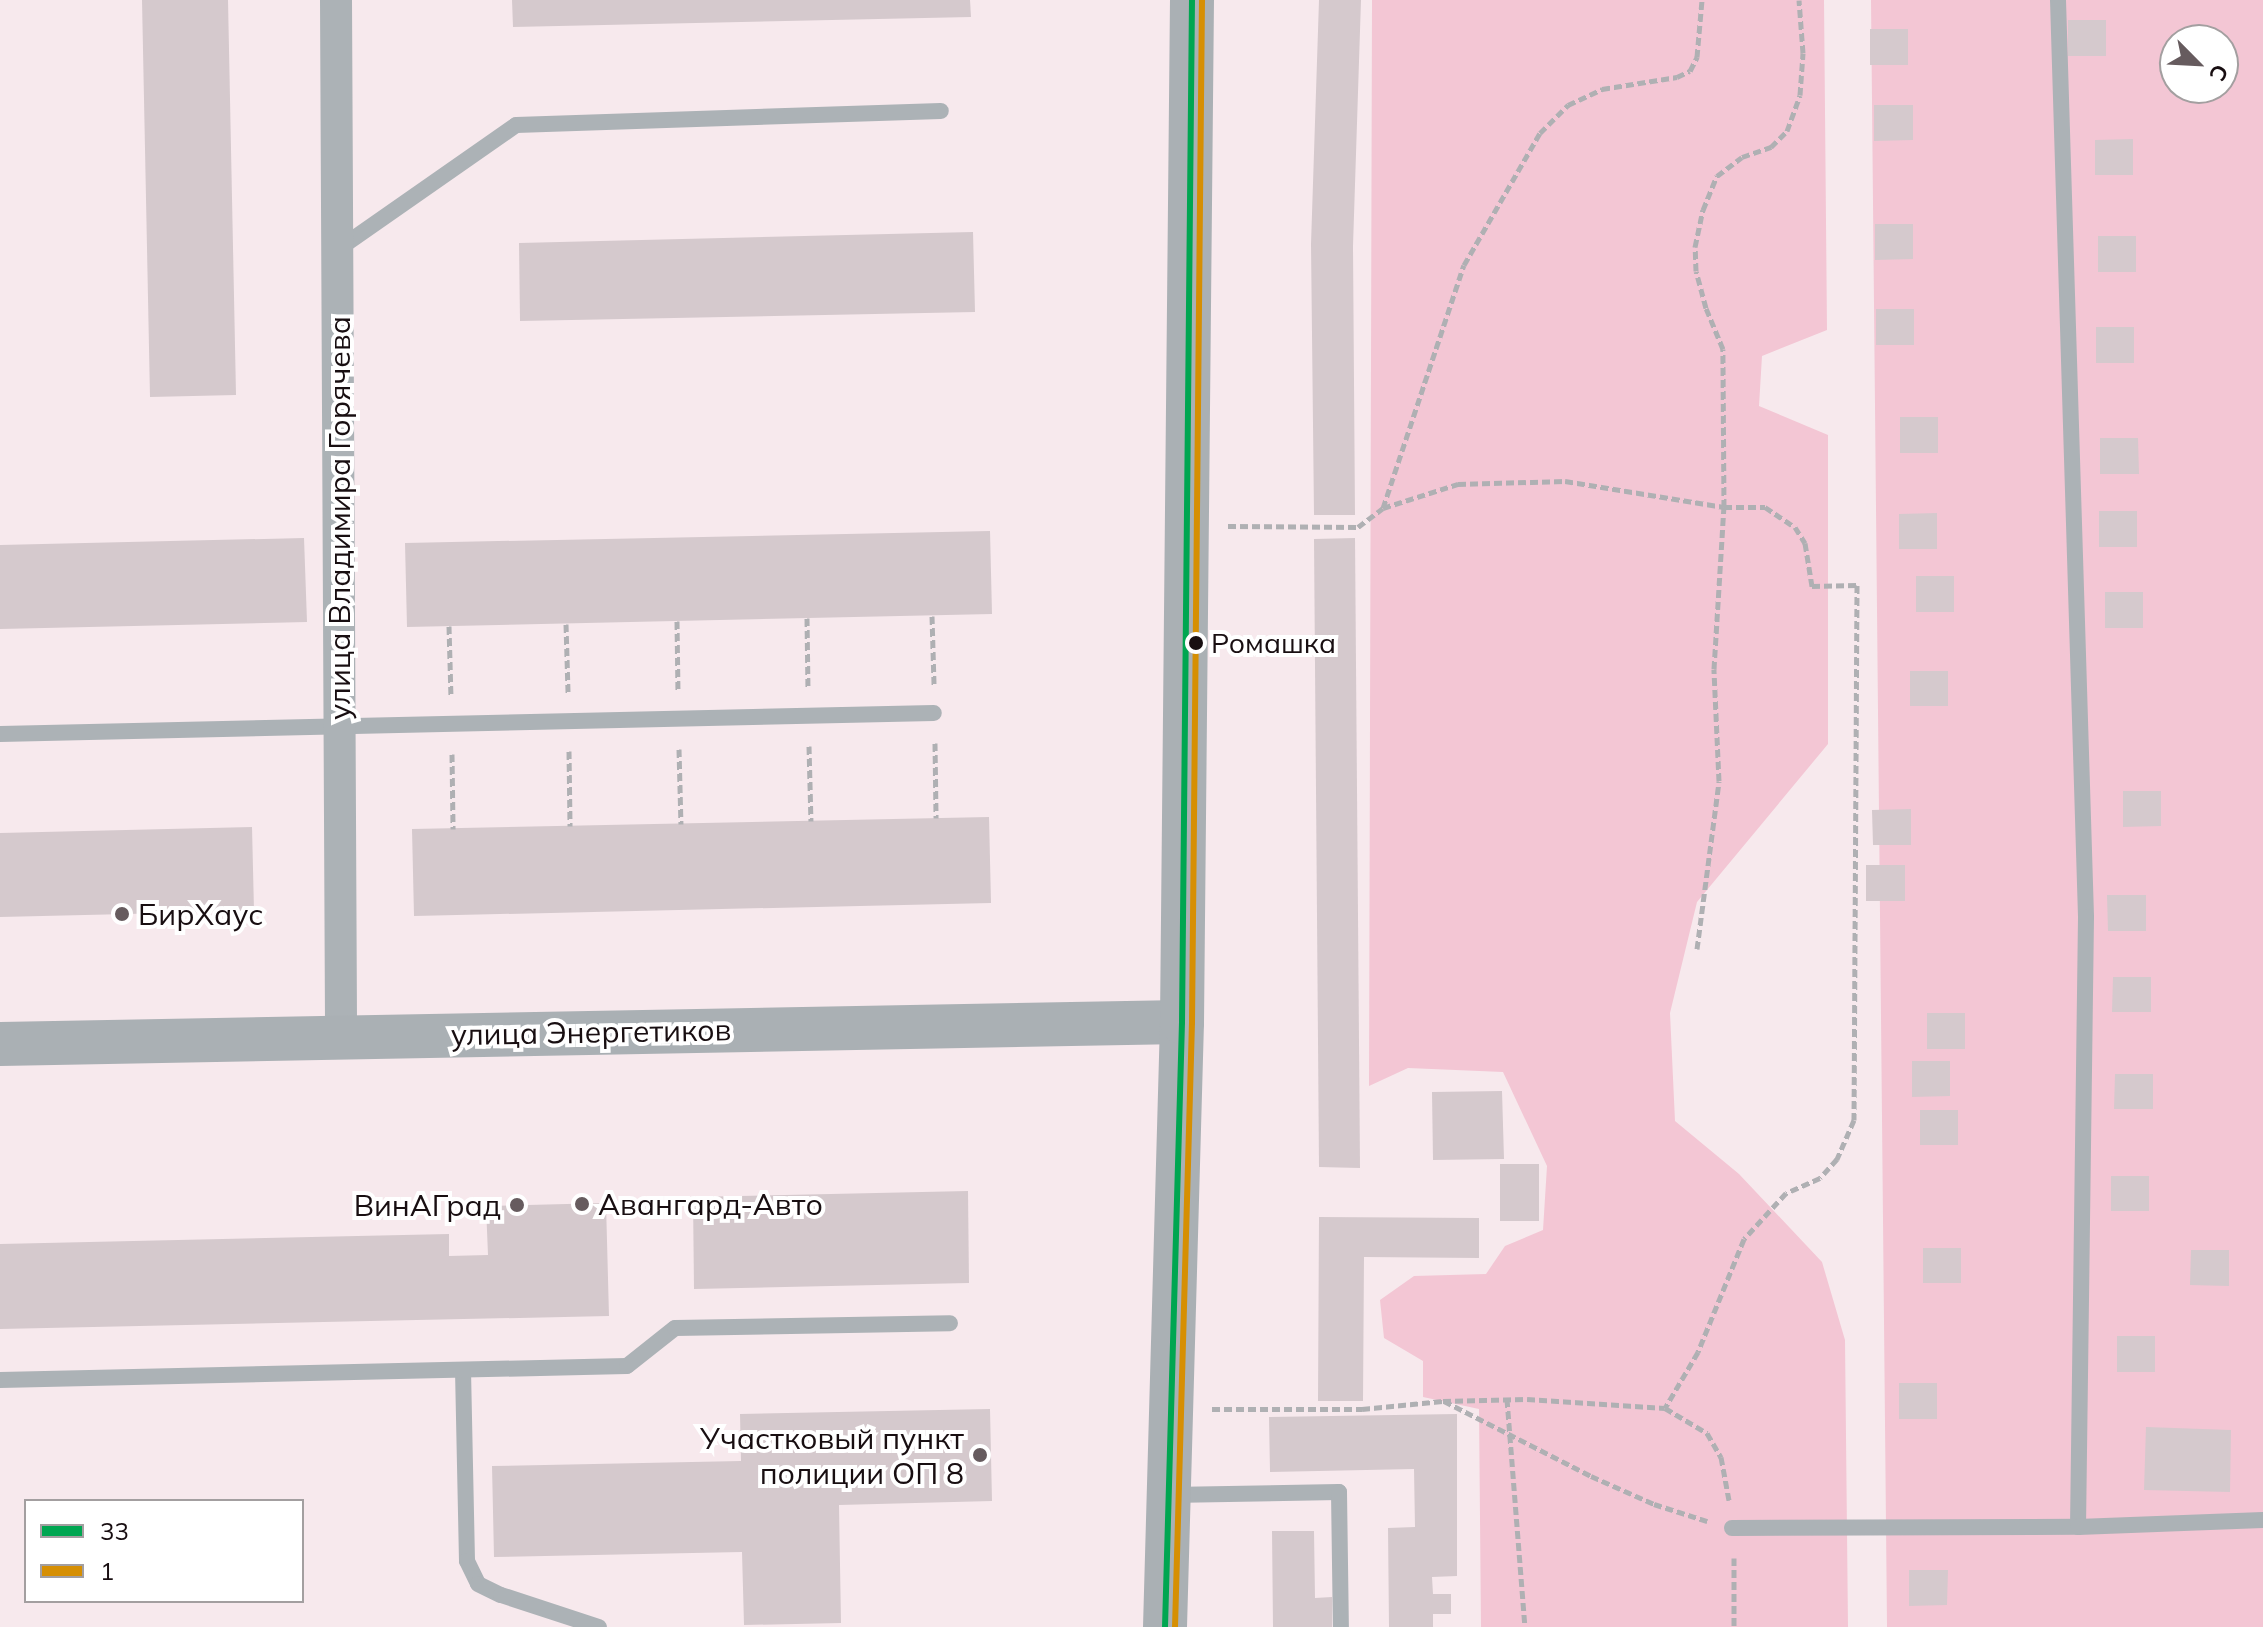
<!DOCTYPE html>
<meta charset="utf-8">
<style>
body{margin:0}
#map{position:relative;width:2263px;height:1627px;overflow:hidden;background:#f7e9ed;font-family:Mulish,sans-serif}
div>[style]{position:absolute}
.green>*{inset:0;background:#f3c6d4}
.building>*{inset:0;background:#d5c9cd}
.path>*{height:5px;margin-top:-2.5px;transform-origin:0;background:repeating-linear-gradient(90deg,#afb0b3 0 8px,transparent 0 12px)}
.lane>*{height:16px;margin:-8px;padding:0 8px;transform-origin:8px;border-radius:8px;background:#acb2b6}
.street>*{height:32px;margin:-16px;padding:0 16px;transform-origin:16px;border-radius:16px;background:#acb2b6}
.secondary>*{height:44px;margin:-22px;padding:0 22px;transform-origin:22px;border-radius:22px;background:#aab0b4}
.bus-1>*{height:6px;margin:-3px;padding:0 3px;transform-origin:3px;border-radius:3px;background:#00a651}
.bus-2>*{height:6px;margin:-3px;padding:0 3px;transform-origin:3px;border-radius:3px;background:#d68f03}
.dots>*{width:22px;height:22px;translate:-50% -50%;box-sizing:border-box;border:4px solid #fff;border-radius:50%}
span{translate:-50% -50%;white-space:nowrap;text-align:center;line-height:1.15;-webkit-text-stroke:8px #fff;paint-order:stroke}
.bus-label{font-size:28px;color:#180e11}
.left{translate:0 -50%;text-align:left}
.street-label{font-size:30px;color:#180e11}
.poi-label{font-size:30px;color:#180e11}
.right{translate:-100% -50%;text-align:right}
.legend{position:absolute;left:24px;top:1499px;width:280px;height:104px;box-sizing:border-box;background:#fff;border:2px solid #a39fa0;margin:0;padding:10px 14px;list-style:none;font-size:24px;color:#180e11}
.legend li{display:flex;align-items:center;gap:16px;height:40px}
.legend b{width:40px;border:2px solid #a39fa0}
.north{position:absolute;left:2159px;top:24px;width:80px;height:80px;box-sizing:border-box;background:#fff;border:2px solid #a39fa0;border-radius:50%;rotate:114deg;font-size:22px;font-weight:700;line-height:32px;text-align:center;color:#180e11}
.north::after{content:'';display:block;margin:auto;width:28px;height:36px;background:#665b5e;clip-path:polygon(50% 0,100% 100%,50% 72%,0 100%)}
</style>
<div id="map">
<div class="green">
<div style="clip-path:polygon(1372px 0,1824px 0,1827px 330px,1762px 356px,1759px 406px,1828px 435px,1828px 744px,1697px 902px,1670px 1013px,1675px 1121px,1739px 1174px,1822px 1262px,1845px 1340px,1848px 1627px,1481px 1627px,1479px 1409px,1423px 1397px,1423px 1361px,1384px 1338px,1380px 1300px,1414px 1276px,1486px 1274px,1505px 1246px,1543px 1230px,1547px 1166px,1503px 1072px,1408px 1068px,1369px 1086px)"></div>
<div style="clip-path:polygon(evenodd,1871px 0,2263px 0,2263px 1627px,1887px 1627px,1871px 0,2175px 40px,2223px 40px,2223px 88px,2175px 88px,2175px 40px)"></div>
</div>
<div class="building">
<div style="clip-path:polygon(142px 0,228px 0,236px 395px,150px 397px)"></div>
<div style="clip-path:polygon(512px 0,970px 0,971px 17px,513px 27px)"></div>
<div style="clip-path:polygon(1319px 0,1361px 0,1353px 246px,1355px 515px,1314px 515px,1311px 244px)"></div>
<div style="clip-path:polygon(2068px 20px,2106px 20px,2106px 56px,2068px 56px)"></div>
<div style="clip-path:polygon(1870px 29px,1908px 29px,1908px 65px,1870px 65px)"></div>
<div style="clip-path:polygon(1874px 105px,1913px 105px,1913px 140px,1874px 141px)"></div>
<div style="clip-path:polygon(2133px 139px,2133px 175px,2095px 175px,2095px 140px)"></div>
<div style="clip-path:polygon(1875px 224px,1913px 224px,1913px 259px,1875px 260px)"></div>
<div style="clip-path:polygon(973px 232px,975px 312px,520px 321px,519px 243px)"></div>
<div style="clip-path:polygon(2098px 236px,2136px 236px,2136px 272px,2098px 272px)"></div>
<div style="clip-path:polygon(1876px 309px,1914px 309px,1914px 345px,1876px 345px)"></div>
<div style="clip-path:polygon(2096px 327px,2134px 327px,2134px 363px,2096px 363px)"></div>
<div style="clip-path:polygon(1900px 417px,1938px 417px,1938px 453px,1900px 453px)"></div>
<div style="clip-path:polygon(2100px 438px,2138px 438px,2139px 474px,2100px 474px)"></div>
<div style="clip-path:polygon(2099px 511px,2137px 511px,2137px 547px,2099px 547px)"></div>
<div style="clip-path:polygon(1937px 513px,1937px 549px,1899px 549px,1899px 514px)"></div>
<div style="clip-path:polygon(990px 531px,992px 614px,407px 627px,405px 543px)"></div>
<div style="clip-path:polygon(304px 538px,307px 622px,0 629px,0 545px)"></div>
<div style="clip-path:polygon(1355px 538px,1360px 1168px,1319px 1167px,1314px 539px)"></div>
<div style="clip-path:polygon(1916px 576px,1954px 576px,1954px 612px,1916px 612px)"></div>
<div style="clip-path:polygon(2105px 592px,2143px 592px,2143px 628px,2105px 628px)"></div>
<div style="clip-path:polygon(1910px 671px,1948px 671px,1948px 706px,1910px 706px)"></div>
<div style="clip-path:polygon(2123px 791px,2161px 791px,2161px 826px,2123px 827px)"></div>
<div style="clip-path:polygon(1911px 809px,1911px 845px,1873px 845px,1872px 810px)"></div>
<div style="clip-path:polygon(989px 817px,991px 903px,414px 916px,412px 829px)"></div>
<div style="clip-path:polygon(252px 827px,254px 911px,0 917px,0 833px)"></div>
<div style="clip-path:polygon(1866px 865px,1905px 865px,1905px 901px,1866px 901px)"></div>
<div style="clip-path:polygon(2107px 895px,2146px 895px,2146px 931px,2108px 931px)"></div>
<div style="clip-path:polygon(2113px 977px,2151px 977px,2151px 1012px,2112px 1012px)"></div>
<div style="clip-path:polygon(1927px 1013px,1965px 1013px,1965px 1049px,1927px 1049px)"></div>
<div style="clip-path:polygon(1912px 1061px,1950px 1061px,1950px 1096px,1912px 1097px)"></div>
<div style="clip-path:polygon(2115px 1074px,2153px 1074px,2153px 1109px,2114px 1109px)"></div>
<div style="clip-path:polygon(1502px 1091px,1504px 1159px,1433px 1160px,1432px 1092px)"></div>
<div style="clip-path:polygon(1920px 1110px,1958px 1110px,1958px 1145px,1920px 1145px)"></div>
<div style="clip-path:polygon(1500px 1164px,1539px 1164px,1539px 1221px,1500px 1221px)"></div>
<div style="clip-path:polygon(2111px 1176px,2149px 1176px,2149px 1211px,2111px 1211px)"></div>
<div style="clip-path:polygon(968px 1191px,969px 1283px,694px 1289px,693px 1197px)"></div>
<div style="clip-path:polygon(606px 1203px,609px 1316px,0 1329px,0 1244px,449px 1234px,449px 1256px,488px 1255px,486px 1206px)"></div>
<div style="clip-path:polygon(1319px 1217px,1479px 1218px,1479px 1258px,1364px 1257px,1363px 1401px,1318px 1401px)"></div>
<div style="clip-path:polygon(1923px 1248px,1961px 1248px,1961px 1283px,1923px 1283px)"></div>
<div style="clip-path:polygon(2191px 1250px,2229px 1250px,2229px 1286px,2190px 1285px)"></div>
<div style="clip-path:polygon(2117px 1336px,2155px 1336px,2155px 1372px,2117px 1372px)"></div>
<div style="clip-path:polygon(1899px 1383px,1937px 1383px,1937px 1419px,1899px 1419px)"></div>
<div style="clip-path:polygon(990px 1409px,992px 1501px,839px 1505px,841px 1623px,744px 1625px,742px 1552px,494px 1557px,492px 1466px,741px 1461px,740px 1414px)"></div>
<div style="clip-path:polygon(1457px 1414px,1457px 1576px,1432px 1577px,1433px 1594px,1451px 1594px,1451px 1614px,1433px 1614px,1433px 1627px,1389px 1627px,1388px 1528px,1415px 1527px,1414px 1469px,1270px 1472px,1269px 1417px)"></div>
<div style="clip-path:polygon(2146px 1427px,2231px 1430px,2230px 1492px,2144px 1490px)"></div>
<div style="clip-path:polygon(1272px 1531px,1314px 1531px,1315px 1598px,1332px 1597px,1332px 1627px,1273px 1627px)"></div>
<div style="clip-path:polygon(1909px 1570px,1948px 1570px,1947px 1605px,1909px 1606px)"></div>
</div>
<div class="path">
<div style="left:1383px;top:508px;width:79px;rotate:-17.7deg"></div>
<div style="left:1458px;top:484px;width:107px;rotate:-1.6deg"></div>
<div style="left:1565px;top:481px;width:161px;rotate:9.3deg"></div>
<div style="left:1724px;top:507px;width:41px"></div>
<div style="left:1765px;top:507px;width:36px;rotate:34deg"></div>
<div style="left:1795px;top:527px;width:19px;rotate:58deg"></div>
<div style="left:1805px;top:543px;width:44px;rotate:80.8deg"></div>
<div style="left:1812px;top:586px;width:45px;rotate:-1.3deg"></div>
<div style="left:1857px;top:585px;width:535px;rotate:90.32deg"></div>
<div style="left:1854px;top:1120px;width:43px;rotate:113.6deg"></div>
<div style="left:1837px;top:1159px;width:25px;rotate:132deg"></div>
<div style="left:1820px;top:1178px;width:37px;rotate:156deg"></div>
<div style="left:1786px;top:1193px;width:62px;rotate:132.4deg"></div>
<div style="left:1744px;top:1239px;width:122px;rotate:112.2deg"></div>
<div style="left:1698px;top:1352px;width:65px;rotate:120.5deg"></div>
<div style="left:1228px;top:526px;width:130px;rotate:0.4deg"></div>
<div style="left:1358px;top:527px;width:31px;rotate:-37deg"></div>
<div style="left:1383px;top:508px;width:256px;rotate:-71.6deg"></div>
<div style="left:1464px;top:265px;width:152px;rotate:-60.1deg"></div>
<div style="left:1540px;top:133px;width:40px;rotate:-45deg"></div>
<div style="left:1568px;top:105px;width:38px;rotate:-25deg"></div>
<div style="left:1602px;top:89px;width:76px;rotate:-9.1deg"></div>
<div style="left:1677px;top:77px;width:14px;rotate:-25deg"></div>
<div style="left:1690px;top:71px;width:16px;rotate:-63deg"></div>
<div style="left:1697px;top:57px;width:57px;rotate:-85deg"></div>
<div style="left:932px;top:616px;width:69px;rotate:88.3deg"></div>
<div style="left:807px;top:618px;width:70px;rotate:89.2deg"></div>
<div style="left:677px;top:621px;width:70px;rotate:89.2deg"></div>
<div style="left:566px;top:624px;width:69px;rotate:88.3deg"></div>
<div style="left:449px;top:626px;width:70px;rotate:88.4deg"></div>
<div style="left:935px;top:743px;width:75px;rotate:89.2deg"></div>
<div style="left:809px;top:746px;width:75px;rotate:88.5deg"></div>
<div style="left:679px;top:749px;width:75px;rotate:88.5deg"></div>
<div style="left:569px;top:751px;width:75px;rotate:89.2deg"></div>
<div style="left:452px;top:754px;width:75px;rotate:89.2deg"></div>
<div style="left:1697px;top:949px;width:169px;rotate:-82.5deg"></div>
<div style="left:1719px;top:781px;width:112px;rotate:-92.6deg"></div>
<div style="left:1714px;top:669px;width:162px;rotate:-86.5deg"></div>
<div style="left:1724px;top:507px;width:158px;rotate:-90.4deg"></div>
<div style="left:1723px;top:349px;width:44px;rotate:-112.5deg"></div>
<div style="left:1706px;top:308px;width:38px;rotate:-105deg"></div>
<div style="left:1696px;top:271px;width:24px;rotate:-92deg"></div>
<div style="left:1695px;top:247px;width:38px;rotate:-78deg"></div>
<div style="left:1703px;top:210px;width:37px;rotate:-68deg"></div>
<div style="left:1717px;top:176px;width:31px;rotate:-37deg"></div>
<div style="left:1742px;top:157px;width:31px;rotate:-19deg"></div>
<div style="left:1771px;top:147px;width:23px;rotate:-45deg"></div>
<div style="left:1787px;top:131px;width:38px;rotate:-70deg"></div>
<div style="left:1800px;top:95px;width:42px;rotate:-85.9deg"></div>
<div style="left:1803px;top:53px;width:53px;rotate:-94.3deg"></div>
<div style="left:1507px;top:1399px;width:229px;rotate:85.5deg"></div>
<div style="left:1444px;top:1401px;width:165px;rotate:27deg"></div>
<div style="left:1591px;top:1476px;width:69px;rotate:24deg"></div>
<div style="left:1654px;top:1504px;width:56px;rotate:17.8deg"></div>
<div style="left:1212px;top:1409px;width:150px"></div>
<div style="left:1362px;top:1409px;width:81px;rotate:-5.6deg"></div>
<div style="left:1443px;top:1401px;width:84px;rotate:-1.4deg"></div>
<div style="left:1527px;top:1399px;width:138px;rotate:3.7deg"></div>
<div style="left:1665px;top:1408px;width:49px;rotate:30.8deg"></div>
<div style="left:1707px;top:1433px;width:28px;rotate:60deg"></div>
<div style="left:1721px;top:1457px;width:44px;rotate:79.5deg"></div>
<div style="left:1734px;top:1558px;width:69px;rotate:90deg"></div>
</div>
<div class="lane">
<div style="left:2058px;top:0;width:917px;rotate:88.25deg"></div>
<div style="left:2086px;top:917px;width:610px;rotate:90.75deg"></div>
<div style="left:337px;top:250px;width:218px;rotate:-34.9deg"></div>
<div style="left:516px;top:125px;width:425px;rotate:-1.9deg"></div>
<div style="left:0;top:734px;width:934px;rotate:-1.29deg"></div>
<div style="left:463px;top:1370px;width:191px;rotate:88.8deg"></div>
<div style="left:467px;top:1561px;width:25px;rotate:64deg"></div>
<div style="left:478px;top:1584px;width:25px;rotate:26deg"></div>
<div style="left:501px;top:1595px;width:103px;rotate:18.1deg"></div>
<div style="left:0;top:1380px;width:627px;rotate:-1.28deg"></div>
<div style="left:627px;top:1366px;width:61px;rotate:-38.4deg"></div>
<div style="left:675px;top:1328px;width:275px;rotate:-1deg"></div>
<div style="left:1170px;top:1495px;width:169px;rotate:-1deg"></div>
<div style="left:1339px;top:1492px;width:135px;rotate:89.2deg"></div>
<div style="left:1732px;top:1528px;width:346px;rotate:-0.2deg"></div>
<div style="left:2078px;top:1527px;width:185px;rotate:-2.2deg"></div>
</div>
<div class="street">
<div style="left:336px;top:0;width:1036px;rotate:89.72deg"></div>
</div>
<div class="secondary">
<div style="left:0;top:1044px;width:1182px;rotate:-1.07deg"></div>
<div style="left:1165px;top:1627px;width:605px;rotate:-88.39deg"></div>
<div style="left:1182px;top:1022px;width:1022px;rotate:-89.44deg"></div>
</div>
<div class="bus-1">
<div style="left:1165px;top:1627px;width:605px;rotate:-88.39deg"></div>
<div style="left:1182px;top:1022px;width:1022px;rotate:-89.44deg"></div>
</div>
<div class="bus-2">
<div style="left:1175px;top:1627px;width:605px;rotate:-88.39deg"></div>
<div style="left:1192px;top:1022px;width:1022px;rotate:-89.44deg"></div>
</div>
<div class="dots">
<div style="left:1196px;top:643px;background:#180e11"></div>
<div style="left:122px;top:914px;background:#665b5e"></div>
<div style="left:582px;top:1204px;background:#665b5e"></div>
<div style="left:517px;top:1205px;background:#665b5e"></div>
<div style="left:980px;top:1455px;background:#665b5e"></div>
</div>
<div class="bus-label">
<span class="left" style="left:1211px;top:643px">Ромашка</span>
</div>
<div class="street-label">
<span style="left:339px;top:518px;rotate:-90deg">улица Владимира Горячева</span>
<span style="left:591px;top:1032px;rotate:-1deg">улица Энергетиков</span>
</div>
<div class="poi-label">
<span class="left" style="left:138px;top:914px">БирХаус</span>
<span class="left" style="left:598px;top:1204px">Авангард-Авто</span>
<span class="right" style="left:501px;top:1205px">ВинАГрад</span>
<span class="right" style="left:964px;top:1455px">Участковый пункт<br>полиции ОП 8</span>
</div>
<ul class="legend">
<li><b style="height:10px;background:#00a651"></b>33</li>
<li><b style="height:10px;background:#d68f03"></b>1</li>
</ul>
<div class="north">С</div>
</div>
